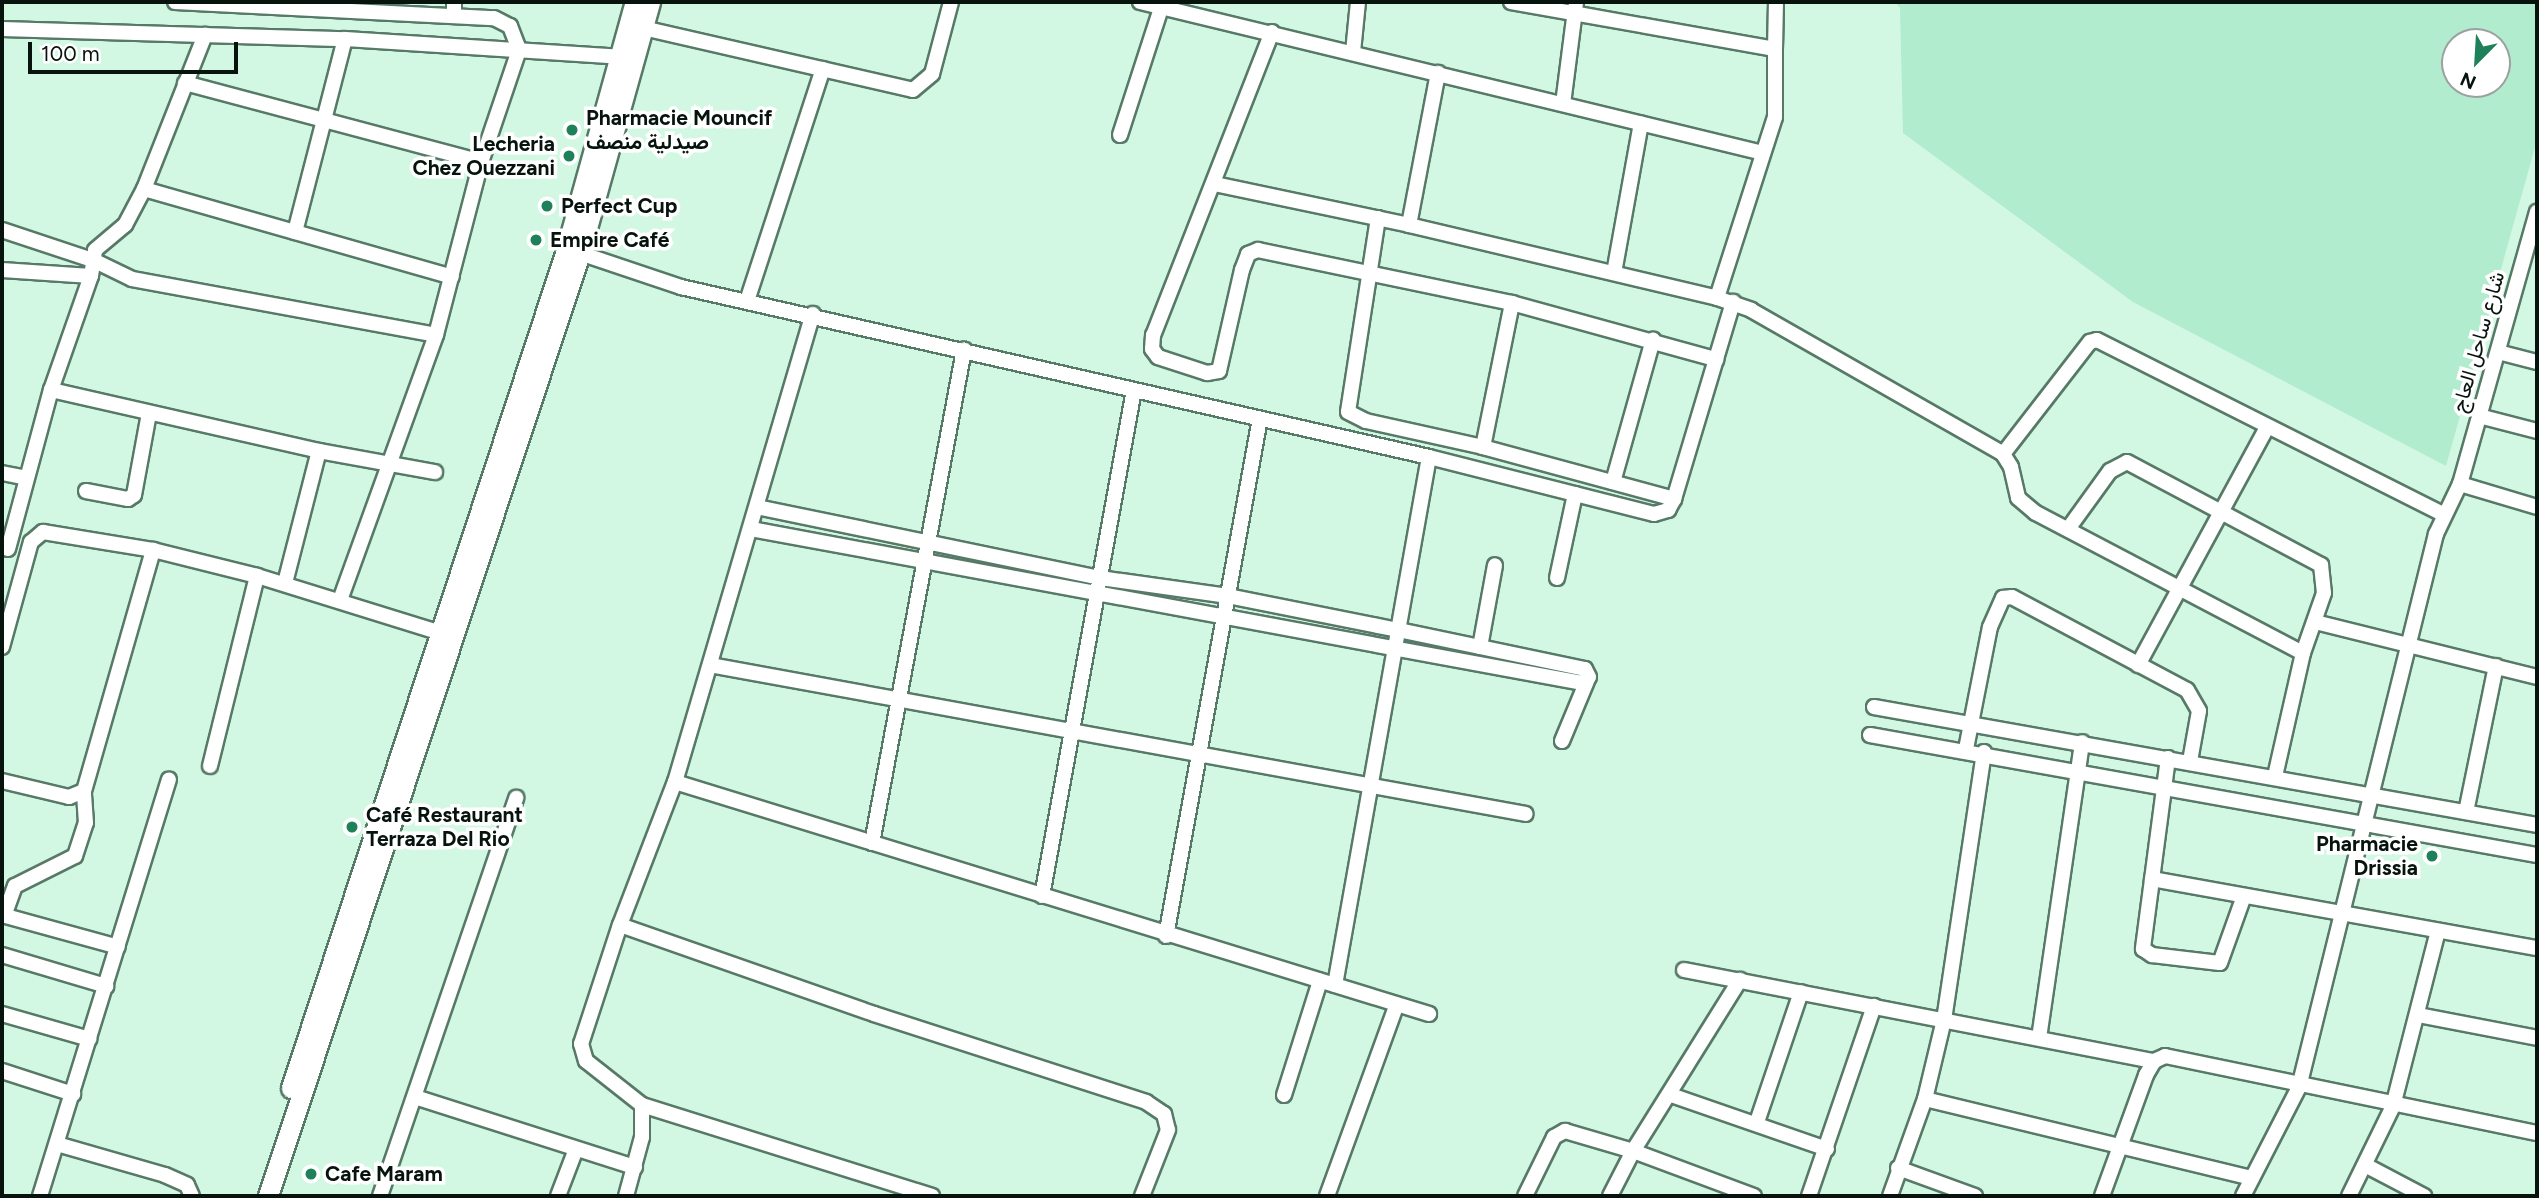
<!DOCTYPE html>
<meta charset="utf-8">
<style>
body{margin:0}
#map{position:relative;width:2539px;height:1198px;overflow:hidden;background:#d2f8e3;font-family:Figtree,Vazirmatn,sans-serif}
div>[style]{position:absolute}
.green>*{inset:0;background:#b0eccd}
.roads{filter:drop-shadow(2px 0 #577967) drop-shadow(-2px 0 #577967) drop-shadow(0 2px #577967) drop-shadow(0 -2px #577967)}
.street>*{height:14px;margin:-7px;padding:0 7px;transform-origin:7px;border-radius:7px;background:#fff}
.secondary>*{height:19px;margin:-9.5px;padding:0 9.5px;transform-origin:9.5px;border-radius:9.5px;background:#fff}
.dots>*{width:19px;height:19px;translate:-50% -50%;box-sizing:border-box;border:4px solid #fff;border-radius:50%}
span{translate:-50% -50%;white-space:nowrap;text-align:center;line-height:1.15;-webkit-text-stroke:7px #fff;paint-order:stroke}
.poi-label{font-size:21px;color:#07140e;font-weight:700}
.left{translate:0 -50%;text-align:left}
.right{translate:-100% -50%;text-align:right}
.street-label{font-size:21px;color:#07140e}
.frame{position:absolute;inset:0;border:4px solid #07140e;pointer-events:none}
.north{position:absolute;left:2441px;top:28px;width:70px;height:70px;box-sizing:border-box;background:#fff;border:2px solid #9ca19f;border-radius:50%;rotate:204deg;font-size:19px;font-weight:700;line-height:28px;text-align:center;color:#07140e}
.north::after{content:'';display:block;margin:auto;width:24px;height:32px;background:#1e815a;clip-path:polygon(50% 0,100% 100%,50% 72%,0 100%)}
.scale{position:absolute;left:28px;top:42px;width:210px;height:32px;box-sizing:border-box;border:4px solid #07140e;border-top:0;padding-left:9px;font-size:21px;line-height:24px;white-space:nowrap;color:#07140e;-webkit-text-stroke:5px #fff;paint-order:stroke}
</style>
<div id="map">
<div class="green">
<div style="clip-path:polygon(evenodd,1895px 2px,2537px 2px,2537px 140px,2446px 466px,2133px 302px,1903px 133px,1900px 8px,1895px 2px,2455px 42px,2497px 42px,2497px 84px,2455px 84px,2455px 42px)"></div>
</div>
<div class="roads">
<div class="street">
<div style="left:175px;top:2px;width:319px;rotate:2.9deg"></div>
<div style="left:494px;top:18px;width:18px;rotate:27deg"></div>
<div style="left:510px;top:26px;width:26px;rotate:69deg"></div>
<div style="left:519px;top:50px;width:118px;rotate:108.7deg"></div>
<div style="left:481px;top:162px;width:179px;rotate:104.6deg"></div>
<div style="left:436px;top:335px;width:280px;rotate:109.9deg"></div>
<div style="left:1140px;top:2px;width:641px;rotate:13.62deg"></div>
<div style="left:1511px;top:2px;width:268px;rotate:10.1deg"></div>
<div style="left:1775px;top:49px;width:68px;rotate:90deg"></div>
<div style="left:1775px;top:117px;width:190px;rotate:107.8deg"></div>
<div style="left:454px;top:16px;width:14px;rotate:-90deg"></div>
<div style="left:643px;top:28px;width:277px;rotate:12.9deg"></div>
<div style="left:913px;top:90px;width:25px;rotate:-40deg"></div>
<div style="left:932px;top:74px;width:74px;rotate:-75.2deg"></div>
<div style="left:2px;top:29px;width:343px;rotate:1.7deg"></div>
<div style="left:345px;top:39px;width:276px;rotate:3.7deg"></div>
<div style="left:1272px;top:32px;width:326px;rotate:111.4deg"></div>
<div style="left:1153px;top:335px;width:14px;rotate:94deg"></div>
<div style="left:1152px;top:349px;width:10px;rotate:53deg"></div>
<div style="left:1158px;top:357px;width:52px;rotate:18.1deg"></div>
<div style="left:1207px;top:373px;width:12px;rotate:-9deg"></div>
<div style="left:1219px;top:371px;width:104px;rotate:-77.2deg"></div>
<div style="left:1242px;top:270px;width:17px;rotate:-69deg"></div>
<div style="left:1248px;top:254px;width:11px;rotate:-22deg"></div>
<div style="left:1258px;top:250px;width:259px;rotate:11.8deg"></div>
<div style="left:1512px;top:303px;width:212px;rotate:15.4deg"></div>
<div style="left:1775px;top:49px;width:47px;rotate:-88.8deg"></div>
<div style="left:1353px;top:52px;width:50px;rotate:-84.3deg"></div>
<div style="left:185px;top:83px;width:306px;rotate:14.9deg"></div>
<div style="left:1563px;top:104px;width:103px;rotate:-82.7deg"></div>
<div style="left:1120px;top:135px;width:140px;rotate:-72.1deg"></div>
<div style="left:1215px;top:184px;width:198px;rotate:11.9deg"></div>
<div style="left:1409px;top:225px;width:317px;rotate:13.3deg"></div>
<div style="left:1717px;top:298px;width:36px;rotate:19deg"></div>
<div style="left:1751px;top:310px;width:290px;rotate:29.7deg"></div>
<div style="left:2003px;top:454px;width:15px;rotate:58deg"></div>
<div style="left:2011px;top:467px;width:32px;rotate:77deg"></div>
<div style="left:2018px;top:498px;width:23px;rotate:40deg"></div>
<div style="left:2036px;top:513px;width:301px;rotate:27.7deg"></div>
<div style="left:144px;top:189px;width:320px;rotate:15.9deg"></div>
<div style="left:1378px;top:218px;width:196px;rotate:98.8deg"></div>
<div style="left:1348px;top:412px;width:20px;rotate:27deg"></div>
<div style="left:1366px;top:421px;width:120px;rotate:12.5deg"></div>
<div style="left:1483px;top:447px;width:198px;rotate:15.2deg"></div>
<div style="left:1409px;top:225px;width:155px;rotate:-79.2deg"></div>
<div style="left:2px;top:230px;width:98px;rotate:18.4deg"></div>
<div style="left:95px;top:261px;width:41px;rotate:25.9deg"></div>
<div style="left:132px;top:279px;width:309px;rotate:10.4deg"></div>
<div style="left:295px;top:232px;width:199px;rotate:-75.5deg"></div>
<div style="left:580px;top:253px;width:107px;rotate:18.6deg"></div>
<div style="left:681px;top:287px;width:767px;rotate:12.8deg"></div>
<div style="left:1429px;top:457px;width:232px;rotate:14.2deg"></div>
<div style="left:1654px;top:514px;width:15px;rotate:-16deg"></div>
<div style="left:1668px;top:510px;width:13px;rotate:-61deg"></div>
<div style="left:1674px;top:499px;width:206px;rotate:-73.3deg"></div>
<div style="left:2px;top:270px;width:89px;rotate:3.9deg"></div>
<div style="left:1614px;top:273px;width:152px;rotate:-79.8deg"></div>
<div style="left:747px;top:301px;width:244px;rotate:-71.9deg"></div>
<div style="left:2498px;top:352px;width:40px;rotate:14.4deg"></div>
<div style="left:51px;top:390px;width:275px;rotate:12.8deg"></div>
<div style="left:319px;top:451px;width:118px;rotate:10.3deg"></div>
<div style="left:2479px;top:416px;width:60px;rotate:14.5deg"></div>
<div style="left:1483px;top:447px;width:147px;rotate:-78.6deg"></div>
<div style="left:2003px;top:454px;width:142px;rotate:-52.2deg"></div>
<div style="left:2090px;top:342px;width:7px;rotate:-16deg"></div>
<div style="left:2097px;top:340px;width:387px;rotate:26.7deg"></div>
<div style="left:2px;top:473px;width:25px;rotate:11deg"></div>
<div style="left:1613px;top:482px;width:148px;rotate:-74.3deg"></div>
<div style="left:2460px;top:484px;width:80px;rotate:16.6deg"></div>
<div style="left:86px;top:491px;width:43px;rotate:10.8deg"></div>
<div style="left:128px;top:499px;width:7px;rotate:-34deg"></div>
<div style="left:134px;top:495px;width:83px;rotate:-79.6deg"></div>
<div style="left:751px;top:529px;width:845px;rotate:10.5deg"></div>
<div style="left:1582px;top:683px;width:9px;rotate:-41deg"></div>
<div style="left:1589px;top:677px;width:9px;rotate:-117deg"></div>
<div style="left:1585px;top:669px;width:191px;rotate:-168.2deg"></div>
<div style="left:1398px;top:630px;width:173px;rotate:-168.7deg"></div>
<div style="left:1228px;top:596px;width:129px;rotate:-172deg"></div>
<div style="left:1100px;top:578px;width:350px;rotate:-168.3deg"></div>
<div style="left:2068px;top:529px;width:72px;rotate:-54.1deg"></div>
<div style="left:2110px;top:471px;width:19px;rotate:-28deg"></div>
<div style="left:2127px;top:462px;width:220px;rotate:28deg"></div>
<div style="left:2321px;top:565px;width:28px;rotate:84deg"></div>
<div style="left:2324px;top:593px;width:64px;rotate:109.3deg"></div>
<div style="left:2303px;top:653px;width:126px;rotate:102.8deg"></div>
<div style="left:8px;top:549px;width:165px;rotate:-74.9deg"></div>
<div style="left:51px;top:390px;width:121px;rotate:-70.7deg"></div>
<div style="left:91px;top:276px;width:26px;rotate:-81deg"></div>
<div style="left:95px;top:250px;width:39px;rotate:-40deg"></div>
<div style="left:125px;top:225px;width:41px;rotate:-62.2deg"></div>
<div style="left:144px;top:189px;width:166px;rotate:-68.4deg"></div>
<div style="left:1557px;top:578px;width:86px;rotate:-77.9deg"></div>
<div style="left:285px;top:583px;width:136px;rotate:-75.6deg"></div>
<div style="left:2315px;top:622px;width:229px;rotate:13.9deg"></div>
<div style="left:2px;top:647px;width:109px;rotate:-74.6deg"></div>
<div style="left:31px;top:542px;width:16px;rotate:-40deg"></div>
<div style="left:43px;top:532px;width:111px;rotate:9.3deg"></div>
<div style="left:153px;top:550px;width:107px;rotate:14deg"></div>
<div style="left:257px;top:576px;width:189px;rotate:17.2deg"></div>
<div style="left:1480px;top:647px;width:83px;rotate:-79.6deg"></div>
<div style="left:710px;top:665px;width:829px;rotate:10.35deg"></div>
<div style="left:2138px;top:665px;width:271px;rotate:-61.5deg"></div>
<div style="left:1874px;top:707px;width:673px;rotate:10.09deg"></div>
<div style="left:1870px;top:735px;width:678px;rotate:10.2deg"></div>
<div style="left:1562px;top:741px;width:65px;rotate:-67.4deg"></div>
<div style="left:1966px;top:749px;width:124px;rotate:-78.9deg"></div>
<div style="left:1990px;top:627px;width:32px;rotate:-66deg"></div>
<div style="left:2003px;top:598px;width:9px;rotate:-6deg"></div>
<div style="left:2012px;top:597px;width:198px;rotate:28deg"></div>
<div style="left:2187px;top:690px;width:24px;rotate:60deg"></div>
<div style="left:2199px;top:711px;width:51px;rotate:100.2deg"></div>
<div style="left:2168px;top:758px;width:193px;rotate:97.5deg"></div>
<div style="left:2143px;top:949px;width:11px;rotate:34deg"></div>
<div style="left:2152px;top:955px;width:68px;rotate:6.7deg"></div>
<div style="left:2220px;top:963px;width:71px;rotate:-70.3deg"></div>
<div style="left:210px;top:766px;width:196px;rotate:-76.1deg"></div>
<div style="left:2px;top:781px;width:69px;rotate:13.4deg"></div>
<div style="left:69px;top:797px;width:16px;rotate:-22deg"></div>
<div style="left:84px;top:791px;width:251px;rotate:-74deg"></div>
<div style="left:675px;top:782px;width:789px;rotate:17.1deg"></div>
<div style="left:2466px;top:812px;width:149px;rotate:-78.4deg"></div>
<div style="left:872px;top:843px;width:502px;rotate:-79.43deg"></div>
<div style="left:2152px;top:879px;width:391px;rotate:10.2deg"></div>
<div style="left:1042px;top:896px;width:514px;rotate:-79.7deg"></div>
<div style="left:2px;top:915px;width:120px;rotate:15.4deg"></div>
<div style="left:4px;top:916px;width:32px;rotate:-70deg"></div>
<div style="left:15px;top:886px;width:67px;rotate:-26.6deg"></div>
<div style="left:75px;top:856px;width:35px;rotate:-72deg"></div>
<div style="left:86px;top:823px;width:32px;rotate:-94deg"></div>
<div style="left:620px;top:925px;width:269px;rotate:19.3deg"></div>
<div style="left:874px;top:1014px;width:286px;rotate:17.9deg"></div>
<div style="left:1146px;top:1102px;width:22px;rotate:34deg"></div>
<div style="left:1164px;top:1114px;width:16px;rotate:76deg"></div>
<div style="left:1168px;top:1130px;width:71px;rotate:111.5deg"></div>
<div style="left:1166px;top:936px;width:526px;rotate:-79.71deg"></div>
<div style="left:2px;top:955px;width:109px;rotate:16.6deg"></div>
<div style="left:1684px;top:970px;width:479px;rotate:11deg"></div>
<div style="left:1335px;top:985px;width:536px;rotate:-79.91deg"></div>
<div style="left:2px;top:1014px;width:91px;rotate:15.9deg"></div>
<div style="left:2418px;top:1015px;width:121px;rotate:10.9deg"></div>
<div style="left:2039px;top:1038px;width:299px;rotate:-81.7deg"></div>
<div style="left:2px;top:1071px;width:75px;rotate:17.9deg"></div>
<div style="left:1284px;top:1095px;width:120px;rotate:-72.5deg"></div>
<div style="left:1671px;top:1095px;width:165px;rotate:19.1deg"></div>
<div style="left:415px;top:1097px;width:231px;rotate:17.7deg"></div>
<div style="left:1925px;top:1099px;width:336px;rotate:13.6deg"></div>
<div style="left:642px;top:1105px;width:304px;rotate:17.4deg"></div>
<div style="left:1757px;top:1122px;width:137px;rotate:-71.3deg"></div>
<div style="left:57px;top:1144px;width:112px;rotate:16deg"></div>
<div style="left:165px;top:1175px;width:24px;rotate:24deg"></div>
<div style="left:187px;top:1185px;width:12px;rotate:66deg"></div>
<div style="left:2365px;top:1165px;width:67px;rotate:27.7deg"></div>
<div style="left:1898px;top:1168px;width:82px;rotate:20deg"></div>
<div style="left:40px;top:1196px;width:436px;rotate:-72.8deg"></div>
<div style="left:380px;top:1196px;width:421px;rotate:-71.1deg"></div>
<div style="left:558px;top:1196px;width:50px;rotate:-69deg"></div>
<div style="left:626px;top:1196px;width:61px;rotate:-74.8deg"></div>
<div style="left:642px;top:1137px;width:32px;rotate:-90deg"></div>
<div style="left:642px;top:1105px;width:71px;rotate:-141.8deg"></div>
<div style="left:586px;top:1061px;width:18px;rotate:-106deg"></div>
<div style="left:581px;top:1044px;width:125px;rotate:-71.9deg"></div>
<div style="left:620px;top:925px;width:153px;rotate:-69deg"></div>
<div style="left:675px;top:782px;width:488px;rotate:-73.6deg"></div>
<div style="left:1327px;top:1196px;width:204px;rotate:-70deg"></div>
<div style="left:1525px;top:1196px;width:66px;rotate:-63.8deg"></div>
<div style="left:1554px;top:1137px;width:13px;rotate:-29deg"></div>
<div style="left:1565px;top:1131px;width:71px;rotate:16.4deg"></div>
<div style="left:1633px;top:1151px;width:129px;rotate:20.4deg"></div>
<div style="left:1610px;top:1196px;width:51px;rotate:-62.9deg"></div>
<div style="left:1633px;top:1151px;width:202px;rotate:-58deg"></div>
<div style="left:1809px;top:1196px;width:201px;rotate:-71.1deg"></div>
<div style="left:1890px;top:1196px;width:103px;rotate:-70.2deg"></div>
<div style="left:1925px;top:1099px;width:81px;rotate:-76.5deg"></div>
<div style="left:1944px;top:1020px;width:271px;rotate:-81.5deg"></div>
<div style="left:2102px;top:1196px;width:129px;rotate:-70deg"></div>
<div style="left:2146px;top:1075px;width:16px;rotate:-60deg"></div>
<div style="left:2154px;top:1061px;width:12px;rotate:-24deg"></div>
<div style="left:2165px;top:1056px;width:380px;rotate:11.7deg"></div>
<div style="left:2243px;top:1196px;width:123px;rotate:-62.8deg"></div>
<div style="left:2299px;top:1087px;width:570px;rotate:-76.09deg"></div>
<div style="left:2436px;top:534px;width:55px;rotate:-64.4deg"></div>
<div style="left:2460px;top:484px;width:283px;rotate:-74.2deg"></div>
<div style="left:2349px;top:1196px;width:100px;rotate:-63.9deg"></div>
<div style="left:2393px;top:1106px;width:181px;rotate:-75.6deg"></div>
</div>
<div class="secondary">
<div style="left:291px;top:1088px;width:882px;rotate:-71.83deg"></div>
<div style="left:566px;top:250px;width:257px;rotate:-74.5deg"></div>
<div style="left:268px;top:1196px;width:993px;rotate:-71.69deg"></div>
<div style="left:580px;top:253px;width:261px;rotate:-74.4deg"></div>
</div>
</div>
<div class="dots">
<div style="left:572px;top:130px;background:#1e815a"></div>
<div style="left:569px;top:156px;background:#1e815a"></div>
<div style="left:547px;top:206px;background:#1e815a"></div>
<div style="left:536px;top:240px;background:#1e815a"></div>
<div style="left:352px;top:827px;background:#1e815a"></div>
<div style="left:2432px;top:856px;background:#1e815a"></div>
<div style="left:311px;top:1174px;background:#1e815a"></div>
</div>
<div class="poi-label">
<span class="left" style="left:586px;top:130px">Pharmacie Mouncif<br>صيدلية منصف</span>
<span class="right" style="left:555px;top:156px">Lecheria<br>Chez Ouezzani</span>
<span class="left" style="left:561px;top:206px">Perfect Cup</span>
<span class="left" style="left:550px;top:240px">Empire Café</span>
<span class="left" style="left:366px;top:827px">Café Restaurant<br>Terraza Del Rio</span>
<span class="right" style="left:2418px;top:856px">Pharmacie<br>Drissia</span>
<span class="left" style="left:325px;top:1174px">Cafe Maram</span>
</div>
<div class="street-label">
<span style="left:2478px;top:342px;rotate:-74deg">شارع ساحل العاج</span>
</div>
<div class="frame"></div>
<div class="north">N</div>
<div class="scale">100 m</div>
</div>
